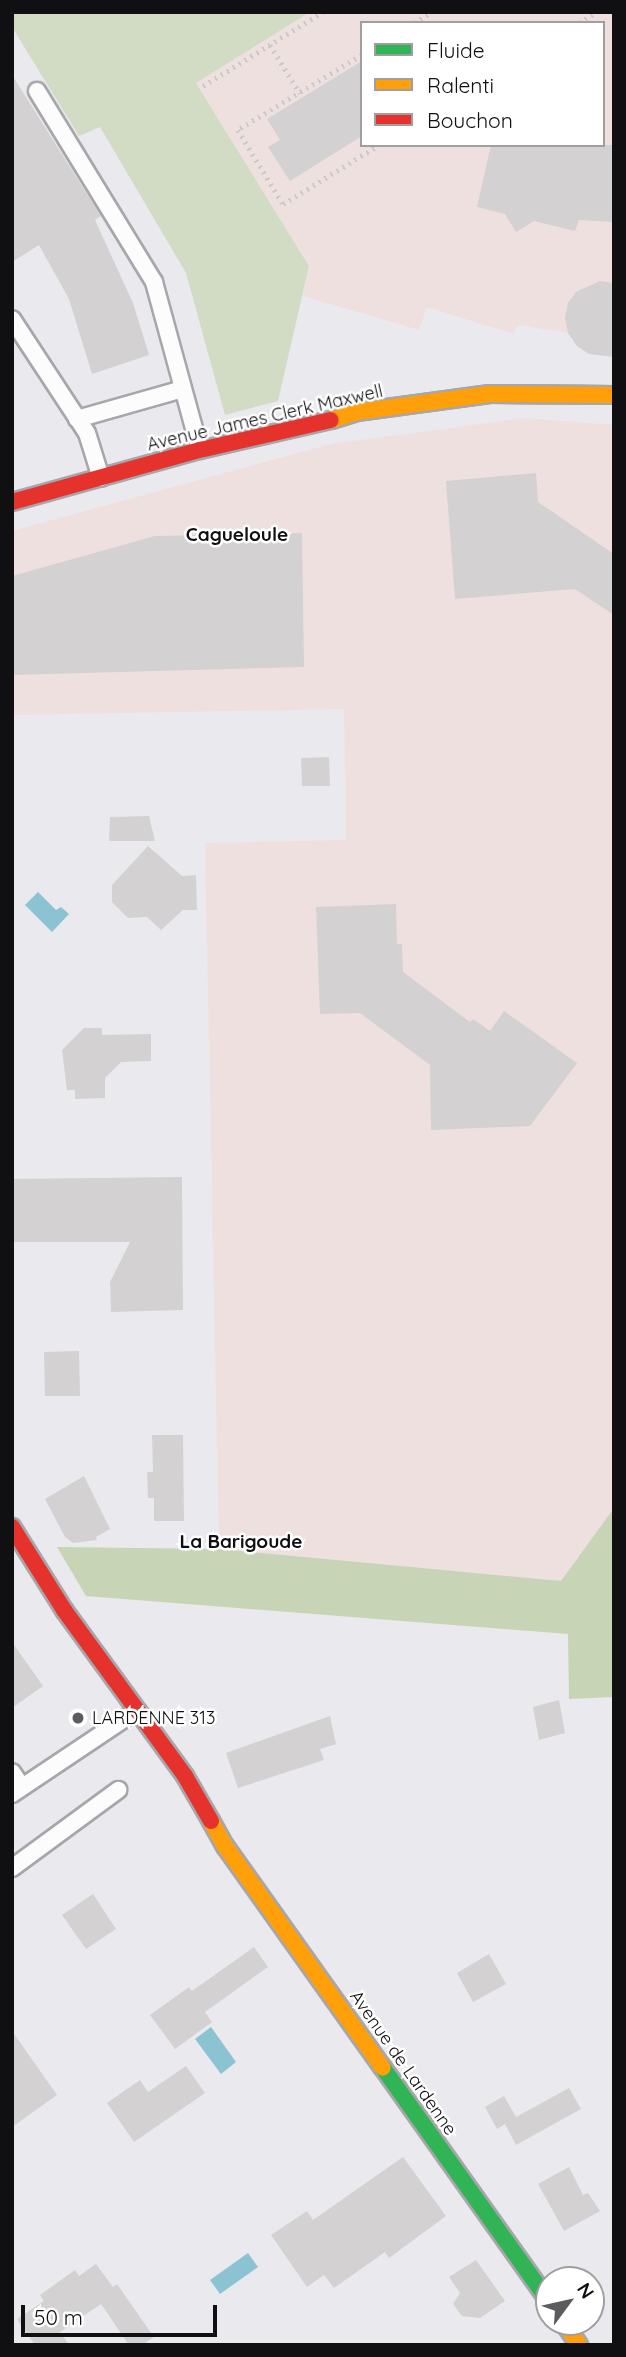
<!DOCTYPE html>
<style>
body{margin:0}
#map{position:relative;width:626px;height:2357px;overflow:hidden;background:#eae9ee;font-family:Quicksand,sans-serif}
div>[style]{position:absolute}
.commercial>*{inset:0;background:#eee0df}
.green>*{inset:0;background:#d2dcc5}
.forest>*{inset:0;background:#c7d5b6}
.water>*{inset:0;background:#8cc3d3}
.building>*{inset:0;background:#d3d1d2}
.path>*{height:4.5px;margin-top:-2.25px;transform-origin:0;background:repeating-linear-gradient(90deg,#cacacb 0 2px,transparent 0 7px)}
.roads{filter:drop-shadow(2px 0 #a7a6aa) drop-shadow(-2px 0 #a7a6aa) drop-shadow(0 2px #a7a6aa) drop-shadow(0 -2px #a7a6aa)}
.lane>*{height:16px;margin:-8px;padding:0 8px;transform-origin:8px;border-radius:8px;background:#fcfcfc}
.fast>*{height:16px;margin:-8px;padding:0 8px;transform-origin:8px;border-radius:8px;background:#30b455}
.slow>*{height:16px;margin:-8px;padding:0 8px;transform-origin:8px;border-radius:8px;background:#ff9f0a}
.jam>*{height:16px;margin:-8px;padding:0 8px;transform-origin:8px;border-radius:8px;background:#e5322d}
.dots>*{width:19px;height:19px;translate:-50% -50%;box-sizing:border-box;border:4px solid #fff;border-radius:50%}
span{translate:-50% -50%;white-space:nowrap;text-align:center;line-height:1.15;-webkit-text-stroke:5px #fff;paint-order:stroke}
.street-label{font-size:18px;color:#101012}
.poi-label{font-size:18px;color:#101012}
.left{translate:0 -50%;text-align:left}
.neighbourhood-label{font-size:19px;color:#101012;font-weight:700}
.frame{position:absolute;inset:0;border:14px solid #101012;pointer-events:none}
.legend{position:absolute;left:360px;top:21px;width:245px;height:126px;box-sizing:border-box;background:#fff;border:2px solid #9f9fa0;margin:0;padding:9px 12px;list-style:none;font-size:21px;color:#101012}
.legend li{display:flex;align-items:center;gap:14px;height:35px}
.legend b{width:35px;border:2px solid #9f9fa0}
.north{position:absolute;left:535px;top:2266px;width:70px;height:70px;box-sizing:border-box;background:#fff;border:2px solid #9f9fa0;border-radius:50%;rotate:57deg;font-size:19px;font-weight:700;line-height:28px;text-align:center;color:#101012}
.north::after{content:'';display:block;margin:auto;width:24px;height:32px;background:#5c5c5f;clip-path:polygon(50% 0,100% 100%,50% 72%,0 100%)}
.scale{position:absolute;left:21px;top:2305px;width:196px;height:32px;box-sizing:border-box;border:4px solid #101012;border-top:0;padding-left:9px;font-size:21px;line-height:24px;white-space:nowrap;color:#101012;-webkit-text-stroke:5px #fff;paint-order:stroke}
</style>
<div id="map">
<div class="commercial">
<div style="clip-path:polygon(evenodd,310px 12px,614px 12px,614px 354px,589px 354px,577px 346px,568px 333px,518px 325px,513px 334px,427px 307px,419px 330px,303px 296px,309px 266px,196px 83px,310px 12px,362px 23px,603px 23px,603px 145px,362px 145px,362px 23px)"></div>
<div style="clip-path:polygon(524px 418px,614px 425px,614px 1508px,561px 1581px,219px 1549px,205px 843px,346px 840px,344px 709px,12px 715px,12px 531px,331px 444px)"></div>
</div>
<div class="green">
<div style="clip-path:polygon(12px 12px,310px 12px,196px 83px,309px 266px,278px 401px,225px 415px,186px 273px,100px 127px,79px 136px,12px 27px)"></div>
</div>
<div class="forest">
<div style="clip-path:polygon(614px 1508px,614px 1697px,569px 1699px,568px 1634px,86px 1596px,57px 1547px,219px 1549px,561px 1581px)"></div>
</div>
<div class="water">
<div style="clip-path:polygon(38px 892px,56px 910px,61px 907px,69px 914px,52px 932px,25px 905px)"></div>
<div style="clip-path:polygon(211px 2027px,236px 2062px,221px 2074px,195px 2039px)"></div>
<div style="clip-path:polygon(248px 2253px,258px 2267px,220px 2294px,210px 2280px)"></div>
</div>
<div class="building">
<div style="clip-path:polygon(362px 61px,362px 136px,290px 181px,268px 147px,280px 140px,267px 119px)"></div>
<div style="clip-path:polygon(12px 75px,101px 216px,95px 220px,133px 303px,149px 355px,92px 374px,69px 299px,39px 245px,12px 262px)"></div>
<div style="clip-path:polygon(491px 145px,614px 145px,614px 222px,579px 220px,575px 231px,534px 221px,516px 232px,505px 214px,477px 207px)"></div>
<div style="clip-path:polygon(600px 281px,614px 283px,614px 357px,589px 354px,577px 346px,568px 333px,565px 318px,568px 303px,576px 292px)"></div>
<div style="clip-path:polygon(536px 473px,538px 502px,614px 554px,614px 615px,575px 589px,455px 599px,446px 481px)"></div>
<div style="clip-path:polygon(302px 533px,304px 667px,12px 675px,12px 576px,155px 536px)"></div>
<div style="clip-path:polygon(329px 757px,330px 786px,302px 786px,301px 758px)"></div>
<div style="clip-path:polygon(149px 816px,155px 841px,109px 841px,110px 817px)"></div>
<div style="clip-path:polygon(148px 846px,182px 876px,196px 875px,197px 910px,183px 910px,161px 930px,147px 917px,128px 918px,112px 902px,112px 885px)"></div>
<div style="clip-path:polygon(396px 904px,397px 944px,402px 944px,403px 972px,470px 1022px,473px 1019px,490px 1031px,504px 1011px,577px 1063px,530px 1126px,431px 1130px,430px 1065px,360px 1013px,320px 1014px,316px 907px)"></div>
<div style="clip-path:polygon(84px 1028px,102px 1028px,102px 1035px,151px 1034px,151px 1061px,121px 1062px,105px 1078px,105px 1098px,75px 1099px,75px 1090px,67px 1090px,62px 1050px)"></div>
<div style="clip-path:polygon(182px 1177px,183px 1310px,111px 1312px,110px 1282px,130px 1242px,12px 1242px,12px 1179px)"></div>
<div style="clip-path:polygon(79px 1351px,80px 1396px,45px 1396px,44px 1352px)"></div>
<div style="clip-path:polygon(152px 1435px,183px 1435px,184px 1521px,154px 1521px,154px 1498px,148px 1498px,147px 1472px,153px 1472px)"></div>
<div style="clip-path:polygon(84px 1476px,110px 1529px,96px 1537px,97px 1540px,73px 1543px,65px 1537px,45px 1499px)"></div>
<div style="clip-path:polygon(12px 1642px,43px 1686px,12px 1708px)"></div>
<div style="clip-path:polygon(559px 1700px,565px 1733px,539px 1740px,533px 1707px)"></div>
<div style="clip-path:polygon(330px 1716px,336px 1744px,320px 1749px,324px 1760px,238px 1788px,226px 1753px)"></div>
<div style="clip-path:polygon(93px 1894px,116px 1929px,86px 1949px,62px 1915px)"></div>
<div style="clip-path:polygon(254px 1947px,268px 1967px,205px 2012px,212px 2022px,175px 2049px,150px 2015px,189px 1987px,192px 1991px)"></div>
<div style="clip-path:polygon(489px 1954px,506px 1984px,473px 2002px,457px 1973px)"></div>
<div style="clip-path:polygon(12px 2031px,57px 2095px,12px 2127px)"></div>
<div style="clip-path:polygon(186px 2066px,205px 2093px,134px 2142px,107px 2103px,140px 2080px,148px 2092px)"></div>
<div style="clip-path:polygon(569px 2088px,581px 2109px,516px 2145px,505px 2124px,497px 2129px,485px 2107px,504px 2096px,516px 2117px)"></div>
<div style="clip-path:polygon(403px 2157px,446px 2216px,389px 2258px,385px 2252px,334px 2288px,324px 2275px,307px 2287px,271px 2235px,307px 2211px,313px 2220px)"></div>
<div style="clip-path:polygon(569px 2167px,583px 2195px,588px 2193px,600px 2211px,564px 2231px,538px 2184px)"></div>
<div style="clip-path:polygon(476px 2260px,505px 2301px,480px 2318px,462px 2316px,453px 2304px,460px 2293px,449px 2277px)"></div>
<div style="clip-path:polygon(96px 2264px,113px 2287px,117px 2284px,154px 2337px,142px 2345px,129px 2345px,101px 2304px,60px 2332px,69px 2345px,35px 2345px,17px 2319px,44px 2301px,40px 2295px,75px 2270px,79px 2276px)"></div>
</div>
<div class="path">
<div style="left:414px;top:23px;width:20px;rotate:-33deg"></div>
<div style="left:579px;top:23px;width:20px;rotate:-33deg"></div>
<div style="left:270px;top:45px;width:57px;rotate:58deg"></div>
<div style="left:362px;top:55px;width:145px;rotate:148.8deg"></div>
<div style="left:238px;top:130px;width:87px;rotate:58.7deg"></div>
<div style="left:283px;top:204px;width:113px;rotate:-31.6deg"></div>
<div style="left:203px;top:86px;width:141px;rotate:-31.7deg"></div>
</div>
<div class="roads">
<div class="lane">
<div style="left:37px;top:91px;width:224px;rotate:58.5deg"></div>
<div style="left:154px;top:282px;width:174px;rotate:74.7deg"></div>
<div style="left:12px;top:319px;width:136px;rotate:56.7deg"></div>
<div style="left:87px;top:433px;width:47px;rotate:72.7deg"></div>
<div style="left:77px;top:419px;width:110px;rotate:-15.8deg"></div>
<div style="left:12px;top:1772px;width:18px;rotate:56deg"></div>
<div style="left:12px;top:1794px;width:149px;rotate:-33.8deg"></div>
<div style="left:12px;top:1868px;width:132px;rotate:-36.3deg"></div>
</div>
<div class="fast">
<div style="left:383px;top:2068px;width:287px;rotate:54.6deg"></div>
</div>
<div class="slow">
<div style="left:331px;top:420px;width:27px;rotate:-17deg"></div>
<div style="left:357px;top:412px;width:134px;rotate:-7.7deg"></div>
<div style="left:490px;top:394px;width:124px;rotate:0.5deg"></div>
<div style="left:211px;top:1821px;width:29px;rotate:61deg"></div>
<div style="left:225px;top:1846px;width:272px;rotate:54.6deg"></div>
<div style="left:563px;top:2322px;width:28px;rotate:55deg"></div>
</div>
<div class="jam">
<div style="left:12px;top:502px;width:195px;rotate:-15.5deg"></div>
<div style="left:200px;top:450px;width:134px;rotate:-12.9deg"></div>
<div style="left:12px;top:1527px;width:98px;rotate:57.9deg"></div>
<div style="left:64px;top:1610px;width:205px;rotate:53.9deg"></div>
<div style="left:185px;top:1776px;width:52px;rotate:60deg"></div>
</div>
</div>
<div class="dots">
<div style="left:78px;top:1718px;background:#5c5c5f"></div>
</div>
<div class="street-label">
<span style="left:265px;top:418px;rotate:-13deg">Avenue James Clerk Maxwell</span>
<span style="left:403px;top:2063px;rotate:55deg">Avenue de Lardenne</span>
</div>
<div class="poi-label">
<span class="left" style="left:92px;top:1718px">LARDENNE 313</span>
</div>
<div class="neighbourhood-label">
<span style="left:237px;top:535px">Cagueloule</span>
<span style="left:241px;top:1542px">La Barigoude</span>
</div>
<div class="frame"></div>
<ul class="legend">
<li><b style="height:9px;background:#30b455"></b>Fluide</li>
<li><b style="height:9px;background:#ff9f0a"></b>Ralenti</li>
<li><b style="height:9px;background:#e5322d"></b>Bouchon</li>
</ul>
<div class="north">N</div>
<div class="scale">50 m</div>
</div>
